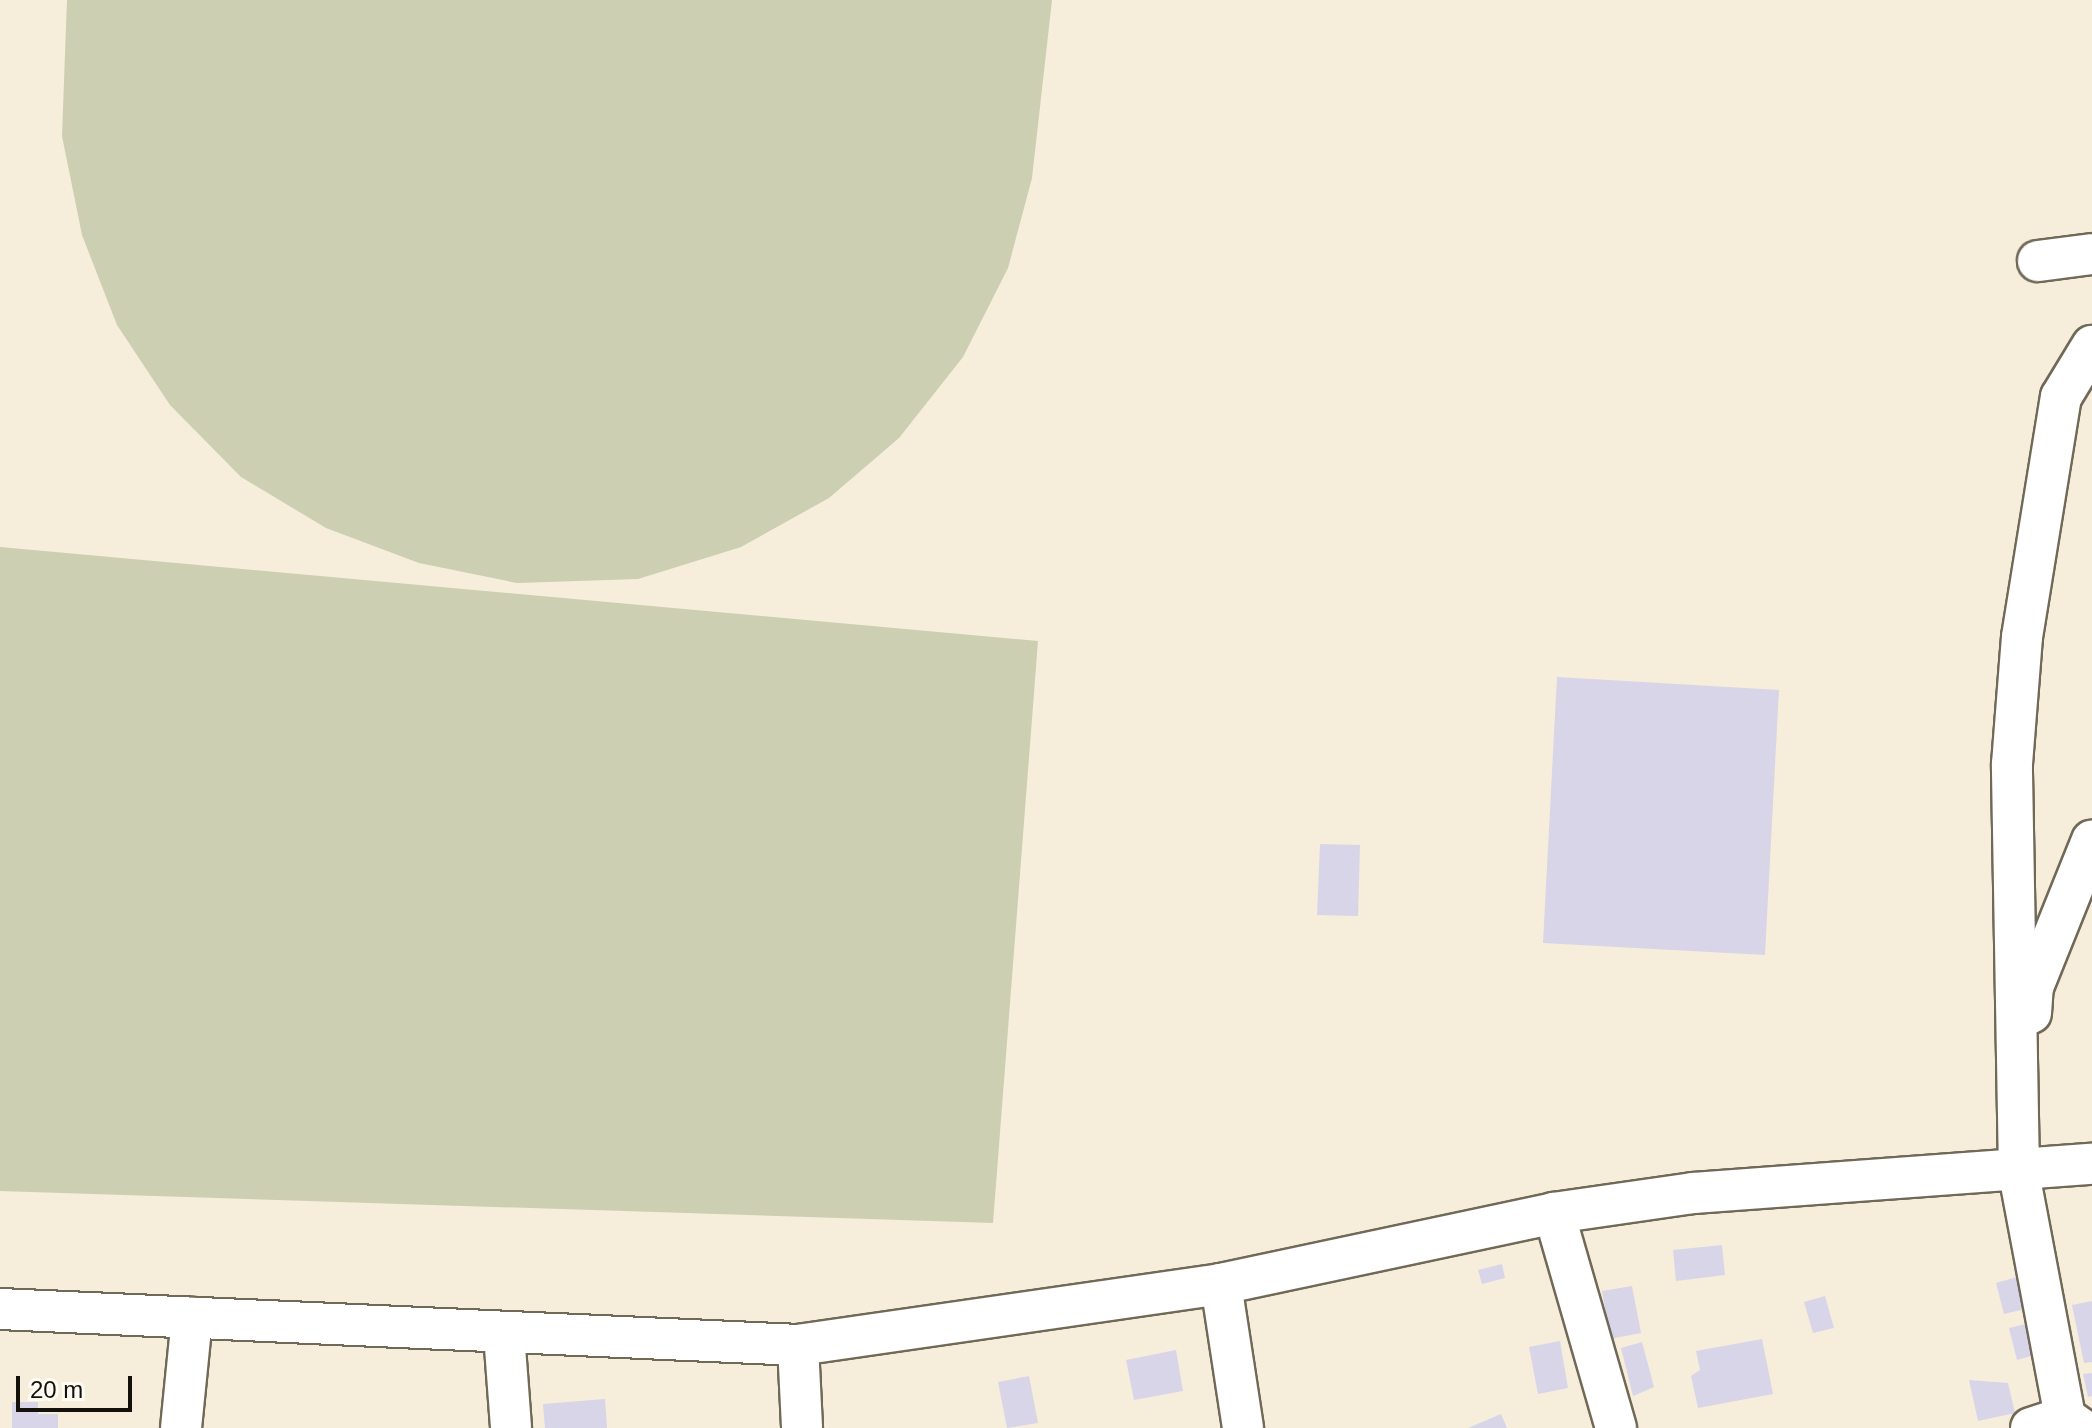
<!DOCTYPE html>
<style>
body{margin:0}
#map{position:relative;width:2092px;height:1428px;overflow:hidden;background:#f6edda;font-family:Helvetica,sans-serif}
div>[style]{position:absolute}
.green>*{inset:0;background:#cccfb1}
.building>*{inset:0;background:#d8d5e9}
.roads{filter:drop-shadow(2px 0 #716958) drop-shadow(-2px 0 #716958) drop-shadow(0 2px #716958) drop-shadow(0 -2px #716958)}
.minor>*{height:40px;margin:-20px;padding:0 20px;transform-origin:20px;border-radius:20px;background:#fff}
span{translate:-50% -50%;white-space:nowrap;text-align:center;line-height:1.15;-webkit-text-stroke:6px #fefbf3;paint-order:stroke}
.scale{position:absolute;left:16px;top:1376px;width:116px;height:36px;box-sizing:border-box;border:4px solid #14110a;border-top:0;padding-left:10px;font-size:24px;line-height:28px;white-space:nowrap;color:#14110a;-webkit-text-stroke:6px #fefbf3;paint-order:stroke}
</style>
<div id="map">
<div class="green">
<div style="clip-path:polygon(67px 0,1052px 0,1032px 178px,1008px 268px,963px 357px,899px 438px,829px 498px,741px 547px,638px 579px,517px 583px,419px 563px,326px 528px,241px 477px,170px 405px,117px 325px,82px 235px,62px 136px)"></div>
<div style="clip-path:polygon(0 547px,1038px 641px,993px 1223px,0 1191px)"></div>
</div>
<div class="building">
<div style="clip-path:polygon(1557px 677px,1779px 690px,1765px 955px,1543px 943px)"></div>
<div style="clip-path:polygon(1320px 844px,1360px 845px,1358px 916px,1317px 915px)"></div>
<div style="clip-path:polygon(1722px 1245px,1725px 1275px,1676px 1281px,1673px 1250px)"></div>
<div style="clip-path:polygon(1502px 1264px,1505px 1278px,1482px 1284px,1478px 1270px)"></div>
<div style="clip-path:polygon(2017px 1277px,2025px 1309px,2004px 1314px,1996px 1283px)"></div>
<div style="clip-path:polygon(1632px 1286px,1641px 1333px,1610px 1339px,1602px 1291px)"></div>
<div style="clip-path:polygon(1825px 1296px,1834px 1328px,1813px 1333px,1804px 1302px)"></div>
<div style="clip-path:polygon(2092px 1301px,2092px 1362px,2084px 1363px,2072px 1305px)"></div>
<div style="clip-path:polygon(2030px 1323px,2038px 1354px,2017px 1360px,2009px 1328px)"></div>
<div style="clip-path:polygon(1762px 1339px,1773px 1394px,1698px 1408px,1691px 1376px,1700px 1370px,1696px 1351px)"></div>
<div style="clip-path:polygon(1560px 1341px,1568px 1388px,1538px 1394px,1529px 1347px)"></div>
<div style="clip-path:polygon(1642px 1342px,1654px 1387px,1633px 1396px,1621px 1348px)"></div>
<div style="clip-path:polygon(1176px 1350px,1183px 1391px,1134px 1400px,1126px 1360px)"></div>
<div style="clip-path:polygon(2092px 1373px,2092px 1396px,2088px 1397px,2083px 1374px)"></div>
<div style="clip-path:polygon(1029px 1376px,1038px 1423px,1007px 1428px,998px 1382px)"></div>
<div style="clip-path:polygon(1969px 1380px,2008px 1383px,2015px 1413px,1978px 1421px)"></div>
<div style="clip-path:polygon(605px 1399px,607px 1428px,545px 1428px,543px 1404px)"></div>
<div style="clip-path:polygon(12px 1402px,38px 1402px,38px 1414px,58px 1414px,58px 1428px,12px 1428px)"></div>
<div style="clip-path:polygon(1501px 1414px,1507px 1428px,1468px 1428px)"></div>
</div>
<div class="roads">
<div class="minor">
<div style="left:2038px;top:261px;width:54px;rotate:-7.4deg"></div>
<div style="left:2031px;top:1013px;width:26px;rotate:-86deg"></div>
<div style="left:2033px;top:987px;width:158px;rotate:-68.1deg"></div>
<div style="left:1554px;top:1213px;width:224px;rotate:73.9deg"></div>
<div style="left:1221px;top:1284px;width:146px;rotate:81.3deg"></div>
<div style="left:0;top:1309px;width:799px;rotate:2.58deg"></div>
<div style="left:798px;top:1345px;width:427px;rotate:-8.2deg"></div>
<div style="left:1221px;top:1284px;width:340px;rotate:-12deg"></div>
<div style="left:1554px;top:1213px;width:140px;rotate:-8.2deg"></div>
<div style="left:1693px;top:1193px;width:400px;rotate:-4.2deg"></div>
<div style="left:504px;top:1334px;width:94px;rotate:85.7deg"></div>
<div style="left:798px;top:1345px;width:83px;rotate:87.2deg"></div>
<div style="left:181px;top:1428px;width:111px;rotate:-84.3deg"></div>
<div style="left:2031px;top:1428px;width:36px;rotate:-18deg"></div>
<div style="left:2080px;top:1428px;width:19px;rotate:-144deg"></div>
<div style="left:2065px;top:1417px;width:248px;rotate:-100.7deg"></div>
<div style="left:2019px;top:1173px;width:409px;rotate:-91deg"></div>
<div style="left:2012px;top:764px;width:127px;rotate:-85.5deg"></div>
<div style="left:2022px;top:637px;width:243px;rotate:-80.8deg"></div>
<div style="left:2061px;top:397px;width:60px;rotate:-58.7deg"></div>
</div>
</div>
<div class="scale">20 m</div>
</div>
